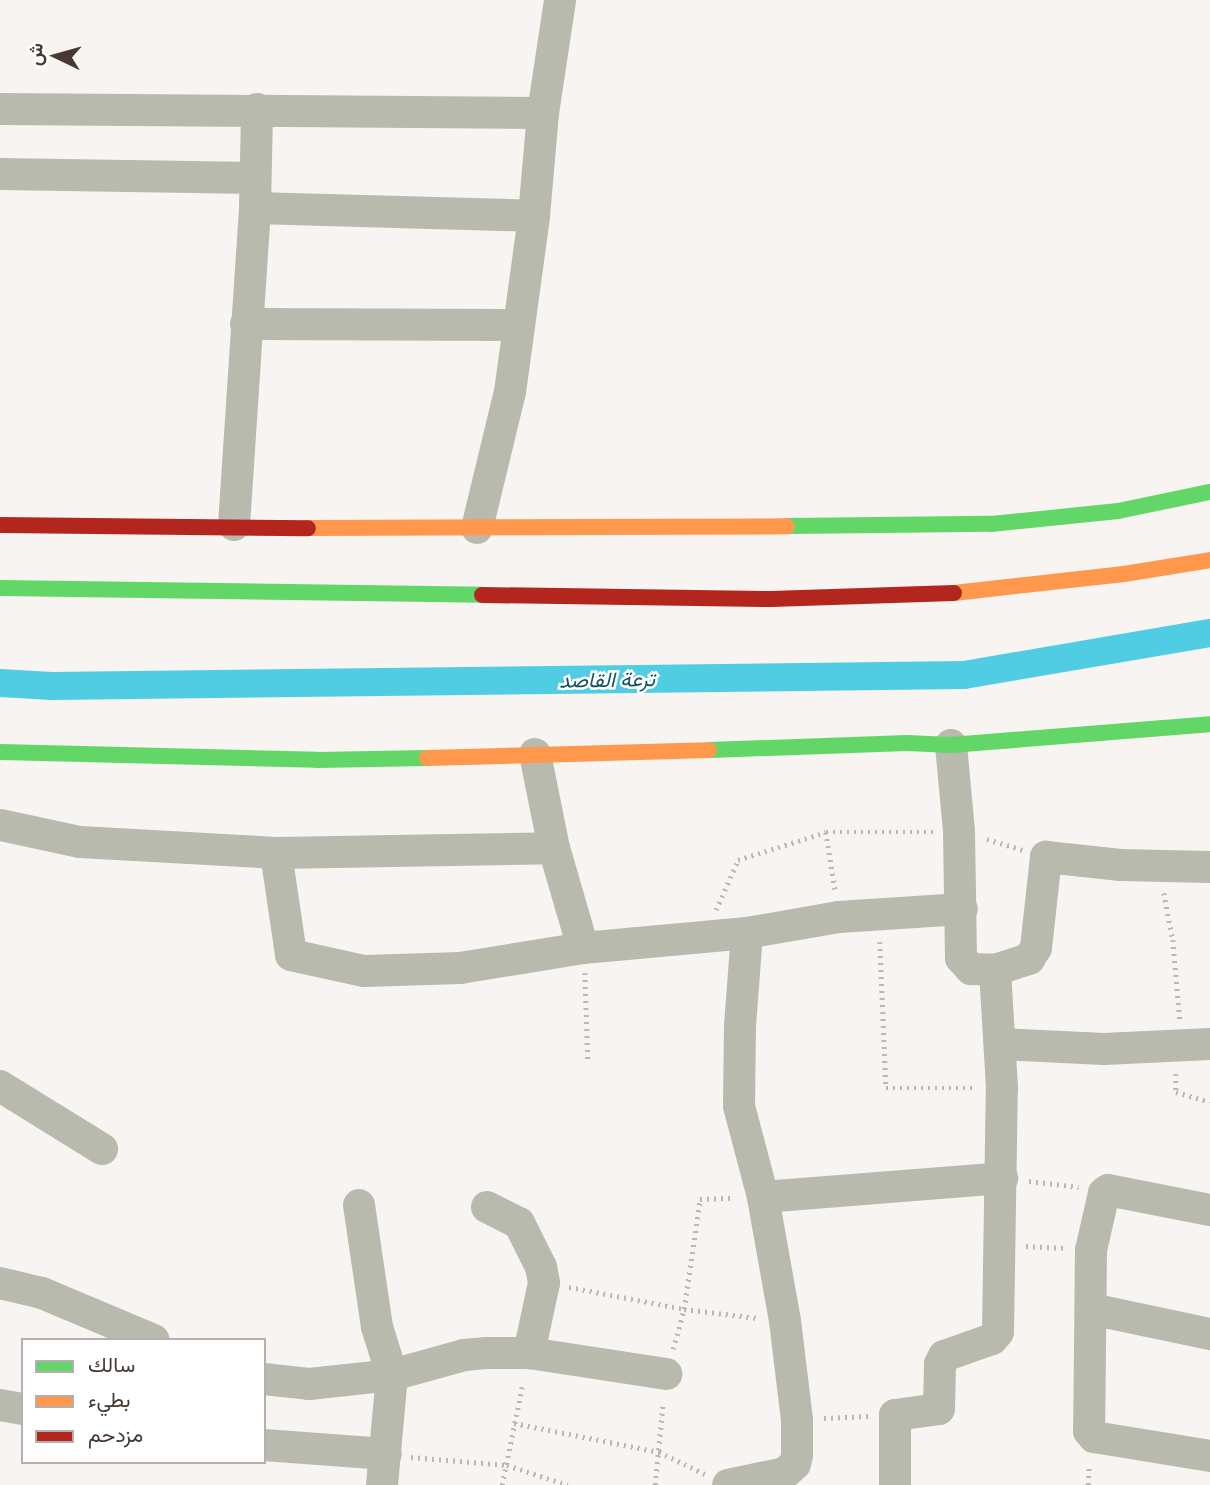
<!DOCTYPE html>
<meta charset="utf-8">
<style>
body{margin:0}
#map{position:relative;width:1210px;height:1485px;overflow:hidden;background:#f7f4f2;font-family:Mulish,Vazirmatn,sans-serif}
div>[style]{position:absolute}
.canal>*{height:28px;margin:-14px;padding:0 14px;transform-origin:14px;border-radius:14px;background:#51cde3}
.path>*{height:4.5px;margin-top:-2.25px;transform-origin:0;background:repeating-linear-gradient(90deg,#b9b8b1 0 2px,transparent 0 7px)}
.street>*{height:32px;margin:-16px;padding:0 16px;transform-origin:16px;border-radius:16px;background:#b8baad}
.fast>*{height:16px;margin:-8px;padding:0 8px;transform-origin:8px;border-radius:8px;background:#63d668}
.slow>*{height:16px;margin:-8px;padding:0 8px;transform-origin:8px;border-radius:8px;background:#ff974d}
.jam>*{height:16px;margin:-8px;padding:0 8px;transform-origin:8px;border-radius:8px;background:#b3261e}
span{translate:-50% -50%;white-space:nowrap;text-align:center;line-height:1.15;-webkit-text-stroke:5px #fff;paint-order:stroke}
.water-label{font-size:21px;color:#165361;font-style:italic}
.legend{position:absolute;left:21px;top:1338px;width:245px;height:126px;box-sizing:border-box;background:#fff;border:2px solid #b5b0ad;margin:0;padding:9px 12px;list-style:none;font-size:21px;color:#463931}
.legend li{display:flex;align-items:center;gap:14px;height:35px}
.legend b{width:35px;border:2px solid #b5b0ad}
.north{position:absolute;left:21px;top:21px;width:70px;height:70px;-webkit-text-stroke:5px #fff;paint-order:stroke;rotate:275deg;font-size:19px;font-weight:700;line-height:28px;text-align:center;color:#463931}
.north::after{content:'';display:block;margin:auto;width:24px;height:32px;background:#463931;clip-path:polygon(50% 0,100% 100%,50% 72%,0 100%)}
</style>
<div id="map">
<div class="canal">
<div style="left:0;top:683px;width:52px;rotate:3.3deg"></div>
<div style="left:52px;top:686px;width:912px;rotate:-0.69deg"></div>
<div style="left:964px;top:675px;width:250px;rotate:-9.7deg"></div>
</div>
<div class="path">
<div style="left:826px;top:832px;width:58px;rotate:81deg"></div>
<div style="left:987px;top:839px;width:37px;rotate:17deg"></div>
<div style="left:1164px;top:893px;width:48px;rotate:79.2deg"></div>
<div style="left:1173px;top:940px;width:80px;rotate:85deg"></div>
<div style="left:716px;top:910px;width:55px;rotate:-66.3deg"></div>
<div style="left:738px;top:860px;width:92px;rotate:-17.7deg"></div>
<div style="left:826px;top:832px;width:107px"></div>
<div style="left:880px;top:942px;width:146px;rotate:87.6deg"></div>
<div style="left:886px;top:1088px;width:90px"></div>
<div style="left:585px;top:973px;width:86px;rotate:88deg"></div>
<div style="left:1176px;top:1074px;width:18px;rotate:90deg"></div>
<div style="left:1176px;top:1092px;width:35px;rotate:16deg"></div>
<div style="left:1029px;top:1181px;width:50px;rotate:6.8deg"></div>
<div style="left:1026px;top:1246px;width:37px;rotate:3deg"></div>
<div style="left:569px;top:1287px;width:117px;rotate:10.8deg"></div>
<div style="left:684px;top:1309px;width:74px;rotate:7deg"></div>
<div style="left:673px;top:1349px;width:41px;rotate:-74.6deg"></div>
<div style="left:684px;top:1309px;width:111px;rotate:-81.7deg"></div>
<div style="left:700px;top:1199px;width:34px;rotate:-2deg"></div>
<div style="left:824px;top:1418px;width:44px;rotate:-2.6deg"></div>
<div style="left:514px;top:1423px;width:148px;rotate:11.3deg"></div>
<div style="left:659px;top:1452px;width:51px;rotate:25.6deg"></div>
<div style="left:411px;top:1457px;width:96px;rotate:4.8deg"></div>
<div style="left:507px;top:1465px;width:64px;rotate:18.2deg"></div>
<div style="left:502px;top:1485px;width:105px;rotate:-78.5deg"></div>
<div style="left:655px;top:1485px;width:83px;rotate:-84.5deg"></div>
<div style="left:1088px;top:1485px;width:21px;rotate:-87deg"></div>
</div>
<div class="street">
<div style="left:0;top:109px;width:543px;rotate:0.42deg"></div>
<div style="left:0;top:174px;width:255px;rotate:0.9deg"></div>
<div style="left:255px;top:208px;width:279px;rotate:1.6deg"></div>
<div style="left:246px;top:324px;width:273px;rotate:0.2deg"></div>
<div style="left:234px;top:525px;width:318px;rotate:-86.2deg"></div>
<div style="left:255px;top:208px;width:99px;rotate:-88.8deg"></div>
<div style="left:477px;top:528px;width:140px;rotate:-76.4deg"></div>
<div style="left:510px;top:392px;width:178px;rotate:-82.2deg"></div>
<div style="left:534px;top:216px;width:103px;rotate:-85deg"></div>
<div style="left:543px;top:113px;width:114px;rotate:-81.4deg"></div>
<div style="left:951px;top:745px;width:86px;rotate:84.7deg"></div>
<div style="left:959px;top:831px;width:127px;rotate:89.1deg"></div>
<div style="left:961px;top:958px;width:15px;rotate:48deg"></div>
<div style="left:971px;top:969px;width:24px;rotate:2deg"></div>
<div style="left:995px;top:970px;width:36px;rotate:-18deg"></div>
<div style="left:1029px;top:959px;width:13px;rotate:-58deg"></div>
<div style="left:1036px;top:948px;width:92px;rotate:-83.7deg"></div>
<div style="left:1046px;top:857px;width:75px;rotate:6.1deg"></div>
<div style="left:1121px;top:865px;width:89px;rotate:1.3deg"></div>
<div style="left:535px;top:754px;width:96px;rotate:78.6deg"></div>
<div style="left:554px;top:848px;width:104px;rotate:73.8deg"></div>
<div style="left:0;top:825px;width:82px;rotate:12deg"></div>
<div style="left:80px;top:842px;width:196px;rotate:3.2deg"></div>
<div style="left:276px;top:853px;width:278px;rotate:-1deg"></div>
<div style="left:276px;top:853px;width:103px;rotate:81.6deg"></div>
<div style="left:291px;top:955px;width:75px;rotate:12.4deg"></div>
<div style="left:364px;top:971px;width:96px;rotate:-1.8deg"></div>
<div style="left:460px;top:968px;width:125px;rotate:-9.2deg"></div>
<div style="left:583px;top:948px;width:165px;rotate:-5.2deg"></div>
<div style="left:747px;top:933px;width:93px;rotate:-9.9deg"></div>
<div style="left:839px;top:917px;width:123px;rotate:-3.7deg"></div>
<div style="left:1001px;top:1044px;width:103px;rotate:2.8deg"></div>
<div style="left:1104px;top:1049px;width:106px;rotate:-2.7deg"></div>
<div style="left:0;top:1086px;width:120px;rotate:31.7deg"></div>
<div style="left:763px;top:1197px;width:240px;rotate:-4.5deg"></div>
<div style="left:359px;top:1205px;width:123px;rotate:81.6deg"></div>
<div style="left:377px;top:1327px;width:50px;rotate:72.6deg"></div>
<div style="left:392px;top:1375px;width:110px;rotate:95.2deg"></div>
<div style="left:487px;top:1207px;width:36px;rotate:27deg"></div>
<div style="left:519px;top:1223px;width:49px;rotate:63.4deg"></div>
<div style="left:541px;top:1267px;width:16px;rotate:79deg"></div>
<div style="left:544px;top:1283px;width:72px;rotate:102.1deg"></div>
<div style="left:1210px;top:1210px;width:104px;rotate:-168.9deg"></div>
<div style="left:1108px;top:1190px;width:5px;rotate:143deg"></div>
<div style="left:1104px;top:1193px;width:58px;rotate:102.8deg"></div>
<div style="left:1091px;top:1250px;width:181px;rotate:90.6deg"></div>
<div style="left:1089px;top:1431px;width:8px;rotate:50deg"></div>
<div style="left:1094px;top:1437px;width:118px;rotate:9.3deg"></div>
<div style="left:0;top:1283px;width:43px;rotate:13.4deg"></div>
<div style="left:42px;top:1293px;width:121px;rotate:22.8deg"></div>
<div style="left:1091px;top:1309px;width:122px;rotate:11.9deg"></div>
<div style="left:264px;top:1379px;width:45px;rotate:6.3deg"></div>
<div style="left:309px;top:1384px;width:83px;rotate:-6.2deg"></div>
<div style="left:392px;top:1375px;width:75px;rotate:-15.5deg"></div>
<div style="left:464px;top:1355px;width:23px;rotate:-5deg"></div>
<div style="left:487px;top:1353px;width:42px"></div>
<div style="left:529px;top:1353px;width:139px;rotate:8.7deg"></div>
<div style="left:0;top:1405px;width:23px;rotate:10deg"></div>
<div style="left:264px;top:1445px;width:122px;rotate:4.2deg"></div>
<div style="left:728px;top:1485px;width:58px;rotate:-11.9deg"></div>
<div style="left:785px;top:1473px;width:13px;rotate:-42deg"></div>
<div style="left:795px;top:1464px;width:9px;rotate:-77deg"></div>
<div style="left:797px;top:1455px;width:35px;rotate:-90deg"></div>
<div style="left:797px;top:1420px;width:100px;rotate:-96.9deg"></div>
<div style="left:785px;top:1321px;width:126px;rotate:-100.1deg"></div>
<div style="left:763px;top:1197px;width:94px;rotate:-104.8deg"></div>
<div style="left:739px;top:1106px;width:80px;rotate:-89.3deg"></div>
<div style="left:740px;top:1026px;width:93px;rotate:-85.7deg"></div>
<div style="left:895px;top:1485px;width:70px;rotate:-90deg"></div>
<div style="left:895px;top:1415px;width:44px;rotate:-7.8deg"></div>
<div style="left:939px;top:1409px;width:45px;rotate:-88.7deg"></div>
<div style="left:940px;top:1364px;width:9px;rotate:-63deg"></div>
<div style="left:944px;top:1356px;width:51px;rotate:-19.5deg"></div>
<div style="left:992px;top:1339px;width:9px;rotate:-49deg"></div>
<div style="left:998px;top:1332px;width:244px;rotate:-89.1deg"></div>
<div style="left:1002px;top:1088px;width:118px;rotate:-93.4deg"></div>
</div>
<div class="fast">
<div style="left:787px;top:526px;width:204px;rotate:-0.6deg"></div>
<div style="left:991px;top:524px;width:128px;rotate:-5.8deg"></div>
<div style="left:1118px;top:511px;width:94px;rotate:-11.7deg"></div>
<div style="left:0;top:588px;width:482px;rotate:0.8deg"></div>
<div style="left:709px;top:750px;width:198px;rotate:-2deg"></div>
<div style="left:907px;top:743px;width:44px;rotate:2.6deg"></div>
<div style="left:951px;top:745px;width:260px;rotate:-4.6deg"></div>
<div style="left:0;top:752px;width:317px;rotate:1.4deg"></div>
<div style="left:317px;top:760px;width:110px;rotate:-1deg"></div>
</div>
<div class="slow">
<div style="left:308px;top:528px;width:479px;rotate:-0.2deg"></div>
<div style="left:954px;top:593px;width:171px;rotate:-6.4deg"></div>
<div style="left:1124px;top:574px;width:87px;rotate:-9.2deg"></div>
<div style="left:427px;top:758px;width:282px;rotate:-1.6deg"></div>
</div>
<div class="jam">
<div style="left:0;top:525px;width:308px;rotate:0.6deg"></div>
<div style="left:482px;top:595px;width:289px;rotate:0.8deg"></div>
<div style="left:771px;top:599px;width:183px;rotate:-1.9deg"></div>
</div>
<div class="water-label">
<span style="left:607px;top:679px;rotate:-1deg">ترعة القاصد</span>
</div>
<ul class="legend">
<li><b style="height:9px;background:#63d668"></b>سالك</li>
<li><b style="height:9px;background:#ff974d"></b>بطيء</li>
<li><b style="height:9px;background:#b3261e"></b>مزدحم</li>
</ul>
<div class="north">ش</div>
</div>
